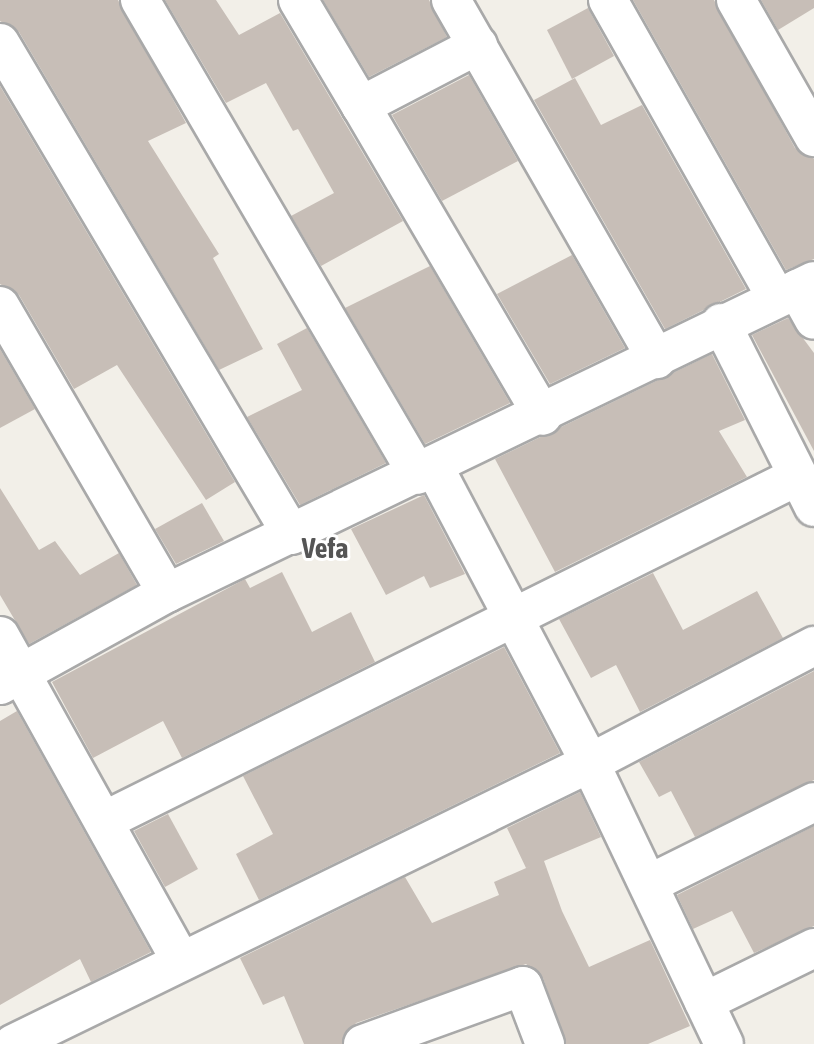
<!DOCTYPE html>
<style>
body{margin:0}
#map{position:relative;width:814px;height:1044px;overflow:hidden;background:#f2efe8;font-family:"Asap Condensed",sans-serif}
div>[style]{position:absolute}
.building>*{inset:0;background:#c7beb7}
.roads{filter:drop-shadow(2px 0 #a9a9a9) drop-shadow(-2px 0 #a9a9a9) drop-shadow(0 2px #a9a9a9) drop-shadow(0 -2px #a9a9a9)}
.minor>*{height:38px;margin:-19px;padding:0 19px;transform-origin:19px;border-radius:19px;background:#fff}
span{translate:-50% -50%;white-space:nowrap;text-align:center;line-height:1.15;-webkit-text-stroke:6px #fff;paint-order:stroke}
.district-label{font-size:28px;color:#555;font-weight:700}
</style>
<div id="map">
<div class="building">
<div style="clip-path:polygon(0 0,118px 0,186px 123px,148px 141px,219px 254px,213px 258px,263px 349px,219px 370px,19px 32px,0 21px)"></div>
<div style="clip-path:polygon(165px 0,216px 0,239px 35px,280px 13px,403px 221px,321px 266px,291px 216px,334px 193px,298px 129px,293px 131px,266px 83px,226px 103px)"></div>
<div style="clip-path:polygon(323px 0,429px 0,447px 37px,369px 77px)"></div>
<div style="clip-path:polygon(633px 0,714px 0,795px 148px,814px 159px,814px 259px,786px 270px)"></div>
<div style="clip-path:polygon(761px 0,814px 0,814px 8px,778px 30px)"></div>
<div style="clip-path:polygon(588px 8px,614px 56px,572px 79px,547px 30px)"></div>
<div style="clip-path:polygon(469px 75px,518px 161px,442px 201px,392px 115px)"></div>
<div style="clip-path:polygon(575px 78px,601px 125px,642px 105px,746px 289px,665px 329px,534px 100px)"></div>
<div style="clip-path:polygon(0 86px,235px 482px,206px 500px,117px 365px,74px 389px,19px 295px,0 284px)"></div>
<div style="clip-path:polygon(572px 255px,625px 348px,550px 384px,497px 294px)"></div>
<div style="clip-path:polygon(430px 266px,510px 403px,425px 444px,345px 308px)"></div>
<div style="clip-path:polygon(788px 318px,814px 353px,814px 451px,752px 335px)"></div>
<div style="clip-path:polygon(307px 328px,386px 463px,300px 505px,247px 417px,302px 390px,277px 344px)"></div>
<div style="clip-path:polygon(0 349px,35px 409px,0 428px)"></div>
<div style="clip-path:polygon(712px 354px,745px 420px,719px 431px,747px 477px,555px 572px,495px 459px)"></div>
<div style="clip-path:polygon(0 488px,39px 550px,55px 541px,80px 575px,119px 553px,137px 585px,29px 644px,0 595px)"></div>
<div style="clip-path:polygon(424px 495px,465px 574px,430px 588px,424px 576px,386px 595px,351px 529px)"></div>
<div style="clip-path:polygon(202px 503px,224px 541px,176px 564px,155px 529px)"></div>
<div style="clip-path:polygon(282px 572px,312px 632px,351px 612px,375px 662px,182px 758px,163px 721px,93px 758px,52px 682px,245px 579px,250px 588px)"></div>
<div style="clip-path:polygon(653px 573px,683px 630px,757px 591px,783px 638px,640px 712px,616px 665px,591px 678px,559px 619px)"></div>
<div style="clip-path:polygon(504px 647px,560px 753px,259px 900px,236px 854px,273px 834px,243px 776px)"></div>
<div style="clip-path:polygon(814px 671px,814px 780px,695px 837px,671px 791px,659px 797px,639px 762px)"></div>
<div style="clip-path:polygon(17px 711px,151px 952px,91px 982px,80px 959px,0 1005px,0 721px)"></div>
<div style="clip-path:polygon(580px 792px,601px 837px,544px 861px,562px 911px,589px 967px,650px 940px,690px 1026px,648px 1044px,566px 1044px,543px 978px,526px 964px,356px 1023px,342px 1044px,304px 1044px,284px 996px,263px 1005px,240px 958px,405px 877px,432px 923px,499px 895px,494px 882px,533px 865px,526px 868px,507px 828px)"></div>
<div style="clip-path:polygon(168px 814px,198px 869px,165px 887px,134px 831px)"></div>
<div style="clip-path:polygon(814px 826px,814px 926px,754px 953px,732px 911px,693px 929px,677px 895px)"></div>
</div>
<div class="roads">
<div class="minor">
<div style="left:140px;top:0;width:550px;rotate:59.66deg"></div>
<div style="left:298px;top:0;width:123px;rotate:59.3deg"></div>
<div style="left:451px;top:0;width:414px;rotate:60.2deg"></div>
<div style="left:608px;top:0;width:338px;rotate:60.5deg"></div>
<div style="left:736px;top:0;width:158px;rotate:60.3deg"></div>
<div style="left:0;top:43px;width:572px;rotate:59.31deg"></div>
<div style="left:478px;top:45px;width:132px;rotate:152.5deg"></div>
<div style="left:361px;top:106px;width:359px;rotate:59.6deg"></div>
<div style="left:797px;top:289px;width:35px;rotate:61deg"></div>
<div style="left:0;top:306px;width:332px;rotate:59.8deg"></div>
<div style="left:721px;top:323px;width:206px;rotate:63.2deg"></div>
<div style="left:435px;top:469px;width:332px;rotate:62.2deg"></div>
<div style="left:590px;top:763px;width:311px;rotate:64.5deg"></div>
<div style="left:0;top:636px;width:372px;rotate:60.9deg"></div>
<div style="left:0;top:685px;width:191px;rotate:-28.9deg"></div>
<div style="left:167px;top:593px;width:718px;rotate:-25.74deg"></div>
<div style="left:104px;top:821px;width:775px;rotate:-26.43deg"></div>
<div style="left:649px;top:884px;width:184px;rotate:-26.4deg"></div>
<div style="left:704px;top:1002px;width:123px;rotate:-26.1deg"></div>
<div style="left:13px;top:1044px;width:642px;rotate:-25.97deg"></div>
<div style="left:590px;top:763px;width:253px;rotate:-27.6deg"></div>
<div style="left:363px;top:1044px;width:170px;rotate:-19.9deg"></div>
<div style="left:523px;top:986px;width:62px;rotate:69.2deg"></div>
</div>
</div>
<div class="district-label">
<span style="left:325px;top:548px">Vefa</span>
</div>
</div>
